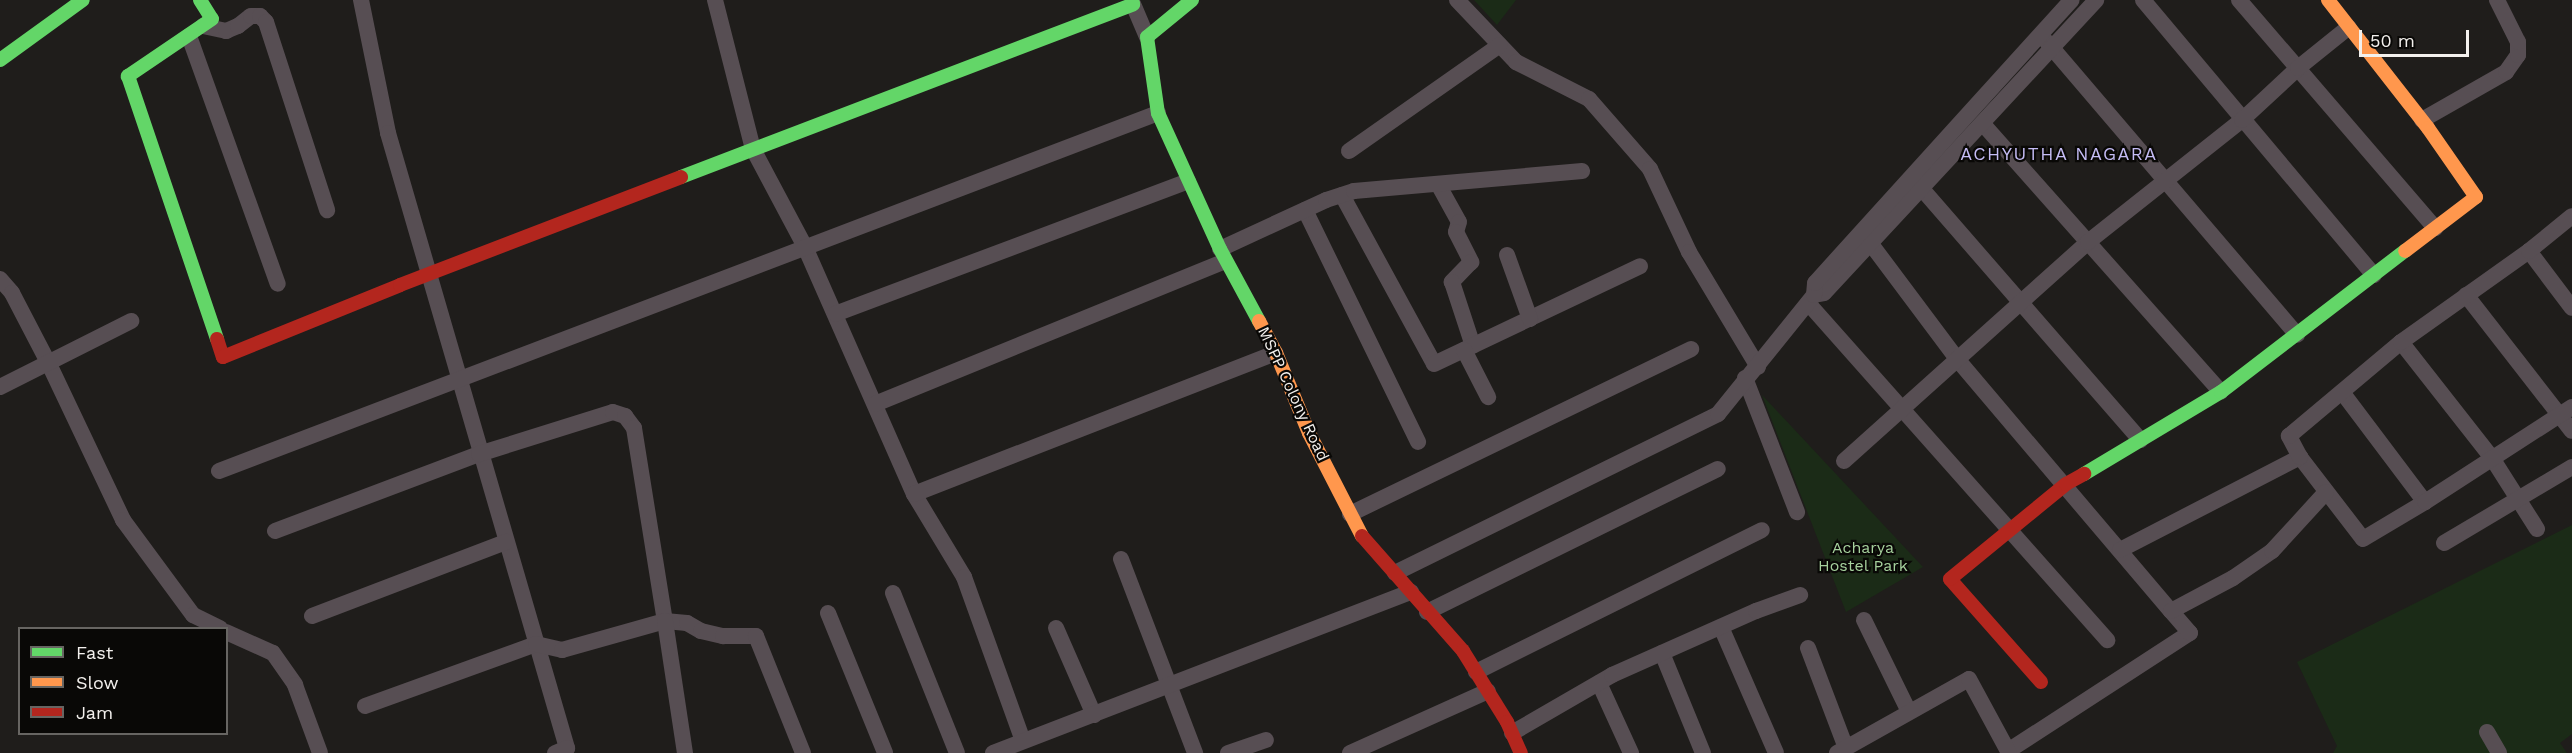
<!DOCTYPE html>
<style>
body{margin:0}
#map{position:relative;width:2572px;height:753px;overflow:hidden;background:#1f1d1b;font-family:"Work Sans",sans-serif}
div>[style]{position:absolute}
.green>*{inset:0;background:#1b2b17}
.street>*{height:16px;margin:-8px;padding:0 8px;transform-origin:8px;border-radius:8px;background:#574e53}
.fast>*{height:14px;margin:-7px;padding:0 7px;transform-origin:7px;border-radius:7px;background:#63d668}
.slow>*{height:14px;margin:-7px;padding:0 7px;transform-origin:7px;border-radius:7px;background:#ff974d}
.jam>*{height:14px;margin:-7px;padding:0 7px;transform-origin:7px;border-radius:7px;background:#b3261e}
span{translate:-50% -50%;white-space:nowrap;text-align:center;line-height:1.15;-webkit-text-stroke:4.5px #090806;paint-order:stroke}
.street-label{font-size:16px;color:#f3f0ed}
.park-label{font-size:16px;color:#a6d19d}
.neighbourhood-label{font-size:18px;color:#c5bcf5;letter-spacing:1.5px}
.legend{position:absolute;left:18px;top:627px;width:210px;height:108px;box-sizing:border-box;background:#090806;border:2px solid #676562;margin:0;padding:8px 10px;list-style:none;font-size:18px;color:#f3f0ed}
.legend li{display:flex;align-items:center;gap:12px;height:30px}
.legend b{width:30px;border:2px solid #676562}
.scale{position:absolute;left:2359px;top:30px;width:110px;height:27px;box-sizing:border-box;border:3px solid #f3f0ed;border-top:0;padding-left:8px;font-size:18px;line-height:21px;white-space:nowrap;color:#f3f0ed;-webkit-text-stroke:4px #090806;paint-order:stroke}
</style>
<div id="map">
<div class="green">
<div style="clip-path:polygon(1474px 0,1516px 0,1497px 25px)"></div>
<div style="clip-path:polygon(1762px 395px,1923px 567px,1846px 612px)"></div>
<div style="clip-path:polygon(2572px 525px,2572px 734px,2560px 743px,2567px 753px,2333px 753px,2337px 746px,2297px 662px)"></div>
</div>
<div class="street">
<div style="left:361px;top:0;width:136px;rotate:78.5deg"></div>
<div style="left:388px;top:133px;width:641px;rotate:73.77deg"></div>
<div style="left:567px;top:748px;width:13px;rotate:157deg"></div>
<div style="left:715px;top:0;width:154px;rotate:75.7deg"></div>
<div style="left:753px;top:149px;width:111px;rotate:62deg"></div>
<div style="left:805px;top:247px;width:270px;rotate:66.2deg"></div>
<div style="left:914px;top:494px;width:97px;rotate:58.9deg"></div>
<div style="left:964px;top:577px;width:174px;rotate:70.2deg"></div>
<div style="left:1457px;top:0;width:86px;rotate:46.4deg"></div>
<div style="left:1516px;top:62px;width:82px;rotate:26.9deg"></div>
<div style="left:1589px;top:99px;width:93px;rotate:48.9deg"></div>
<div style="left:1650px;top:169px;width:92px;rotate:64.8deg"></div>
<div style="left:1689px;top:252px;width:134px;rotate:59deg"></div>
<div style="left:2143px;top:0;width:359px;rotate:50deg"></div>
<div style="left:2239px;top:0;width:301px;rotate:49.3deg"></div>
<div style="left:1133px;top:4px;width:36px;rotate:67deg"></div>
<div style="left:203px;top:26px;width:24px;rotate:12deg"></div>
<div style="left:226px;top:31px;width:13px;rotate:-23deg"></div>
<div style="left:238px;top:26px;width:16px;rotate:-38deg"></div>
<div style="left:251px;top:16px;width:9px"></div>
<div style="left:260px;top:16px;width:8px;rotate:45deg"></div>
<div style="left:266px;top:22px;width:198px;rotate:72deg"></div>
<div style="left:189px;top:36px;width:263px;rotate:70.3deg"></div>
<div style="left:2047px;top:42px;width:385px;rotate:49.5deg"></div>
<div style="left:2422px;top:120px;width:97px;rotate:-29.7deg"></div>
<div style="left:2506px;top:72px;width:21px;rotate:-55deg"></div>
<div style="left:2518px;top:55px;width:13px;rotate:-90deg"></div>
<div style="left:2518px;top:42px;width:47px;rotate:-116.6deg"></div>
<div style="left:1983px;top:124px;width:358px;rotate:48.4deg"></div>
<div style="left:1349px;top:151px;width:184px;rotate:-35.1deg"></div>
<div style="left:1916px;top:182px;width:342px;rotate:49deg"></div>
<div style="left:1438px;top:184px;width:43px;rotate:61.1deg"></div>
<div style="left:1459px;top:222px;width:10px;rotate:107deg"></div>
<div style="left:1456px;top:232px;width:34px;rotate:63deg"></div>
<div style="left:1471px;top:262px;width:28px;rotate:134deg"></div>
<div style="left:1452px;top:282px;width:67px;rotate:71.8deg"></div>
<div style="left:1342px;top:195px;width:192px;rotate:61.4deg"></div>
<div style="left:1434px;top:364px;width:228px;rotate:-25.4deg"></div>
<div style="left:1305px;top:210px;width:258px;rotate:64deg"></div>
<div style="left:1871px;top:244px;width:144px;rotate:53.2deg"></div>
<div style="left:1957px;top:359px;width:331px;rotate:49.7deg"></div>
<div style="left:1220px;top:249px;width:117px;rotate:-24.8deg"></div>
<div style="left:1326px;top:200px;width:29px;rotate:-18deg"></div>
<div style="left:1354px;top:191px;width:229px;rotate:-5deg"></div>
<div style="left:2529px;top:251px;width:71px;rotate:53deg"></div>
<div style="left:1507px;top:255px;width:68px;rotate:70.2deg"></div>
<div style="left:0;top:279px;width:18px;rotate:49deg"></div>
<div style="left:12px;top:293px;width:80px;rotate:62.5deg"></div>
<div style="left:49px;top:364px;width:173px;rotate:64.6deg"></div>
<div style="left:123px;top:520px;width:118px;rotate:53.6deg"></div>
<div style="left:193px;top:615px;width:30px;rotate:26deg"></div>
<div style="left:1814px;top:295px;width:10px;rotate:-11deg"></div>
<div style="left:1824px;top:293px;width:400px;rotate:-47.1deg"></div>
<div style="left:2466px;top:295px;width:172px;rotate:52.1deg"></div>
<div style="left:1808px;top:303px;width:451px;rotate:48.4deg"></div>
<div style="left:835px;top:314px;width:377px;rotate:-20.6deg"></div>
<div style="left:2401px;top:342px;width:147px;rotate:51.9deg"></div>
<div style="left:2492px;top:458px;width:84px;rotate:57.6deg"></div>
<div style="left:1464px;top:350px;width:53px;rotate:62.9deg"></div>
<div style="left:1745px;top:378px;width:144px;rotate:68.8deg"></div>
<div style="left:0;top:387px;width:147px;rotate:-26.7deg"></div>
<div style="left:2342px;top:392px;width:138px;rotate:53deg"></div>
<div style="left:875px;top:404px;width:378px;rotate:-22.2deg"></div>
<div style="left:2300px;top:457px;width:103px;rotate:52.5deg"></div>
<div style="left:2363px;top:539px;width:72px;rotate:-30.8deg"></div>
<div style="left:2425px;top:502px;width:175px;rotate:-32.9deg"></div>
<div style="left:1844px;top:461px;width:328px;rotate:-41.9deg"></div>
<div style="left:2088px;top:242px;width:196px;rotate:-38.4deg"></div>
<div style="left:2242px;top:120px;width:76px;rotate:-42.9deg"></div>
<div style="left:2298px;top:68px;width:65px;rotate:-38.8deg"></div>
<div style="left:219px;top:471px;width:1005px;rotate:-20.87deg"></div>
<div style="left:914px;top:494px;width:388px;rotate:-21.3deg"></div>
<div style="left:1350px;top:514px;width:379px;rotate:-25.8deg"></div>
<div style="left:275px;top:531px;width:218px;rotate:-20.7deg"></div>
<div style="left:479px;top:454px;width:140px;rotate:-17.4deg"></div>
<div style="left:613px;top:412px;width:13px;rotate:18deg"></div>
<div style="left:625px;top:416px;width:15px;rotate:53deg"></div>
<div style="left:634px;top:428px;width:195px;rotate:80.9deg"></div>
<div style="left:665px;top:621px;width:22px;rotate:5deg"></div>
<div style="left:687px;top:623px;width:16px;rotate:30deg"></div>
<div style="left:701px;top:631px;width:23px;rotate:13deg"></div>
<div style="left:723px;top:636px;width:33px"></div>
<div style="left:756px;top:636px;width:126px;rotate:68.1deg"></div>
<div style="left:2444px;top:543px;width:149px;rotate:-30.7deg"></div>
<div style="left:2120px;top:550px;width:203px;rotate:-27.3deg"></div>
<div style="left:2300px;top:457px;width:24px;rotate:-118deg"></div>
<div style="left:2289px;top:436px;width:146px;rotate:-40deg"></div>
<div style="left:2401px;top:342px;width:157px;rotate:-35.4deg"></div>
<div style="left:2529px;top:251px;width:55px;rotate:-39.1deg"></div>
<div style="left:1121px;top:559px;width:208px;rotate:69.1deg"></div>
<div style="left:1395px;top:573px;width:360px;rotate:-26.2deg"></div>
<div style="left:1718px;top:414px;width:153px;rotate:-51.1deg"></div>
<div style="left:1814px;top:295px;width:12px;rotate:-85deg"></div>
<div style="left:1815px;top:283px;width:382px;rotate:-47.8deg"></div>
<div style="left:893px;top:593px;width:172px;rotate:68.2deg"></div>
<div style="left:1427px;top:612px;width:324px;rotate:-26.2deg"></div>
<div style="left:828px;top:613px;width:151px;rotate:67.8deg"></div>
<div style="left:312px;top:616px;width:208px;rotate:-20.9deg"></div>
<div style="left:1864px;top:620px;width:102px;rotate:63.9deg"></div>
<div style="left:1721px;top:627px;width:137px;rotate:66.4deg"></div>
<div style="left:1056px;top:628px;width:95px;rotate:66.4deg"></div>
<div style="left:226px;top:632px;width:51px;rotate:24.1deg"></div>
<div style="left:273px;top:653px;width:39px;rotate:55deg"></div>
<div style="left:295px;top:685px;width:72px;rotate:69.8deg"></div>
<div style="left:1808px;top:648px;width:107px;rotate:69.2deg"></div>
<div style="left:1662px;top:653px;width:108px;rotate:67.7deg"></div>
<div style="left:1476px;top:672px;width:319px;rotate:-26.4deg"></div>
<div style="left:1599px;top:683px;width:77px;rotate:65.4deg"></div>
<div style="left:365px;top:706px;width:182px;rotate:-19.9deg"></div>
<div style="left:536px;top:644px;width:27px;rotate:13deg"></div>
<div style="left:562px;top:650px;width:107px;rotate:-15.7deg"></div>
<div style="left:665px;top:621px;width:134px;rotate:81.4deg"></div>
<div style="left:2487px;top:732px;width:24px;rotate:60deg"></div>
<div style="left:1512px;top:733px;width:116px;rotate:-30.1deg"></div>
<div style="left:1612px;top:675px;width:158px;rotate:-24deg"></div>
<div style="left:1756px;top:611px;width:47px;rotate:-20deg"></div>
<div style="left:2008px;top:751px;width:217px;rotate:-33deg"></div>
<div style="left:2190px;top:633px;width:29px;rotate:-131deg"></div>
<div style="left:2171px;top:611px;width:70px;rotate:-28deg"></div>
<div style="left:2233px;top:578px;width:47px;rotate:-34.7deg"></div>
<div style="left:2272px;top:551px;width:80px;rotate:-47.5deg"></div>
<div style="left:993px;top:753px;width:448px;rotate:-21.1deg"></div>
<div style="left:1228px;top:753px;width:40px;rotate:-18.9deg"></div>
<div style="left:1350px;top:753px;width:151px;rotate:-24.2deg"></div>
<div style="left:1837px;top:753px;width:151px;rotate:-29.3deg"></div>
<div style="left:1969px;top:679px;width:84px;rotate:61.6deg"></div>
</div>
<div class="fast">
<div style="left:200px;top:0;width:22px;rotate:58deg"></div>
<div style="left:212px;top:19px;width:102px;rotate:145.8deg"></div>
<div style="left:128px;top:76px;width:278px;rotate:71.3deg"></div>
<div style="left:1192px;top:0;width:58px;rotate:140.6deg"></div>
<div style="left:1147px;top:37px;width:77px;rotate:81.8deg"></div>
<div style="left:1158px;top:113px;width:149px;rotate:65.5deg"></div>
<div style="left:1220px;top:249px;width:82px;rotate:61.6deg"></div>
<div style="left:0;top:60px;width:102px;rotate:-35.9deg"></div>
<div style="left:681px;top:177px;width:484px;rotate:-20.9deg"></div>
<div style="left:1133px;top:4px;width:4px;rotate:-104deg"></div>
<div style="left:2084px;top:474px;width:160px;rotate:-30.9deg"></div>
<div style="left:2221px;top:392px;width:232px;rotate:-37.5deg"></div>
</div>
<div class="slow">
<div style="left:2328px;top:0;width:162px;rotate:52deg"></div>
<div style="left:2428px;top:128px;width:84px;rotate:55.2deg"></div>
<div style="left:2476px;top:197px;width:89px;rotate:142.7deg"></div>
<div style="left:1259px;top:321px;width:36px;rotate:62deg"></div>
<div style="left:1276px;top:353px;width:87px;rotate:67.6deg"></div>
<div style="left:1309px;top:433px;width:116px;rotate:62.8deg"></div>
</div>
<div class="jam">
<div style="left:217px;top:339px;width:19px;rotate:72deg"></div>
<div style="left:223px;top:357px;width:191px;rotate:-22.1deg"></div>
<div style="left:400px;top:285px;width:301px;rotate:-21deg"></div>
<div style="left:1362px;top:536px;width:153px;rotate:48.7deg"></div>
<div style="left:1463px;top:651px;width:84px;rotate:58.2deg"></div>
<div style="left:1507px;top:722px;width:34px;rotate:66deg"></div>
<div style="left:2041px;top:682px;width:137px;rotate:-131.5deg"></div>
<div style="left:1950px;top:579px;width:150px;rotate:-39.3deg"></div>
<div style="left:2066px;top:484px;width:21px;rotate:-29deg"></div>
</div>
<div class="street-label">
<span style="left:1293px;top:394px;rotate:65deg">MSPP Colony Road</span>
</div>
<div class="park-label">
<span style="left:1863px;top:557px">Acharya<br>Hostel Park</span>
</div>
<div class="neighbourhood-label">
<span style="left:2059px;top:154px">ACHYUTHA NAGARA</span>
</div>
<ul class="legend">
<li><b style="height:8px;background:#63d668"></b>Fast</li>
<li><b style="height:8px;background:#ff974d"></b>Slow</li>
<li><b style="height:8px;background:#b3261e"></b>Jam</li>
</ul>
<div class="scale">50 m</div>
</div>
